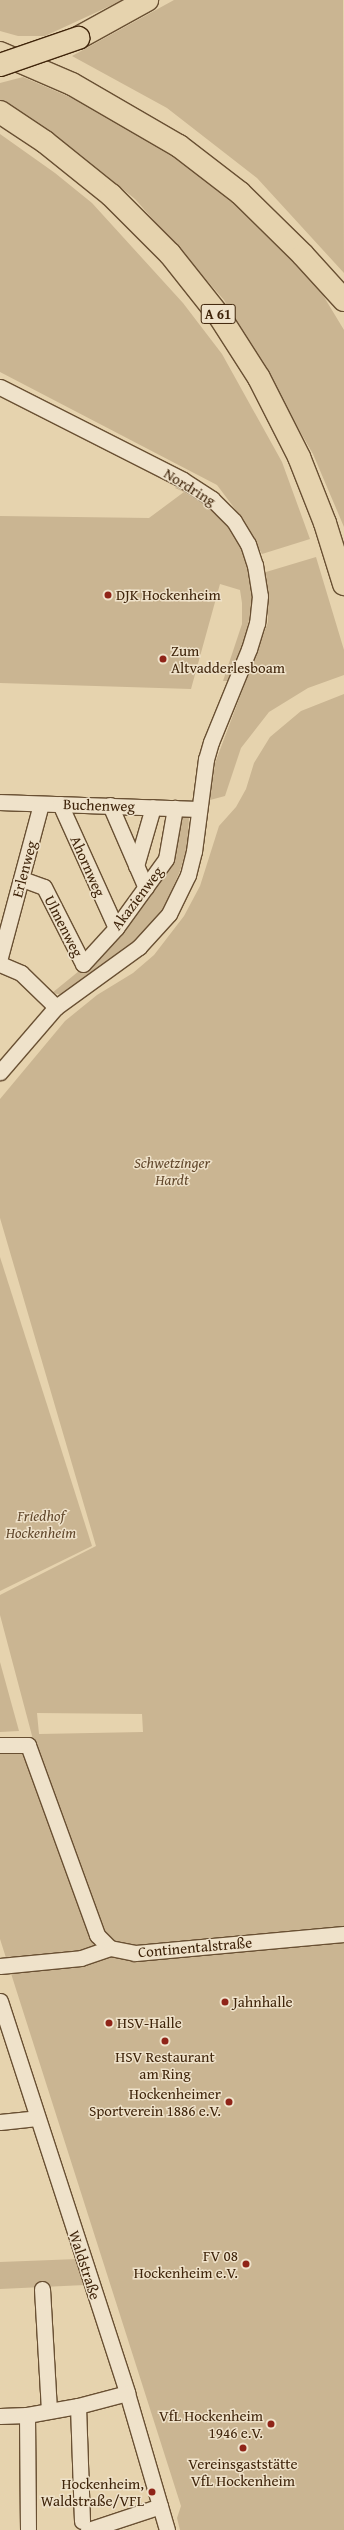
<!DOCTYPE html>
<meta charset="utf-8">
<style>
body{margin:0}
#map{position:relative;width:344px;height:2530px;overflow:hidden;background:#e6d3ae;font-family:"Gentium Book Plus",serif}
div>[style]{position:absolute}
.green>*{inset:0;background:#cab592}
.roads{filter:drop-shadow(1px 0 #695033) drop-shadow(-1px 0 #695033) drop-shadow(0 1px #695033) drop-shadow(0 -1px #695033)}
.minor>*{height:15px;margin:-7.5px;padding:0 7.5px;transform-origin:7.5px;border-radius:7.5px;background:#efe2ca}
.highway>*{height:22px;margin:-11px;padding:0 11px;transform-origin:11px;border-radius:11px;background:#e6d3ae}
.bridges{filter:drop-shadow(1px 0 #3f240a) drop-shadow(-1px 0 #3f240a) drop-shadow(0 1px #3f240a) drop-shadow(0 -1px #3f240a)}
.highway-bridge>*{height:22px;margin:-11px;padding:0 11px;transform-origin:11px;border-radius:11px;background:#e6d3ae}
.dots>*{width:11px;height:11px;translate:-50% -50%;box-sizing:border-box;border:2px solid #efe2ca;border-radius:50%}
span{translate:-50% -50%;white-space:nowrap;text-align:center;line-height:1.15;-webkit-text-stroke:3px #efe2ca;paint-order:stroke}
.shield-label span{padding:1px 3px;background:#efe2ca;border:1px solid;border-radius:3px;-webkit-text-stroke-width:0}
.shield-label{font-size:14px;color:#3f240a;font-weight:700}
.street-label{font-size:15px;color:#3f240a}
.poi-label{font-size:15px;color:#3f240a}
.left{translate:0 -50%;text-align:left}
.right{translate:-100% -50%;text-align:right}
.park-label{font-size:15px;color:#62482c;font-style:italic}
</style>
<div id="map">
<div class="green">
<div style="clip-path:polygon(0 0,123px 0,45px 36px,18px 36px,0 31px)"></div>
<div style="clip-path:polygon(174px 0,343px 0,344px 273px,257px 178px,167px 108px,72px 56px)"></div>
<div style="clip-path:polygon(23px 77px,100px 110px,183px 161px,243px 208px,315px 282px,344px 330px,344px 527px,313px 454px,224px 300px,135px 199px,77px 152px,0 102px,0 83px)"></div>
<div style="clip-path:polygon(0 134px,55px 173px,92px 203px,183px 303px,222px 354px,282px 462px,310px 539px,262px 554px,241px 517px,217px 485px,0 372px)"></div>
<div style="clip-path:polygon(179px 484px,201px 497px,228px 525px,246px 558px,253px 589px,252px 606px,244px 642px,228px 681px,223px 681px,242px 624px,242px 603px,240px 590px,220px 584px,191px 689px,0 683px,0 516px,149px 518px,184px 492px,175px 488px)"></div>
<div style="clip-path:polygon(316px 557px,344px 650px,344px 675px,308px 688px,269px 712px,241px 748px,225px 796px,210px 800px,215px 763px,268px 622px,266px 572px)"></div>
<div style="clip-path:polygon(evenodd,344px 694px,344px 2530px,180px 2530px,177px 2518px,181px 2506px,0 1939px,0 1750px,35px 1747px,0 1615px,0 1595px,96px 1546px,0 1218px,0 1099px,65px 1021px,97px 995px,133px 973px,154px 955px,184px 916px,200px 886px,219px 826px,236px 807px,246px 789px,254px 763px,270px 737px,301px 711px,344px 694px,37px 1713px,142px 1714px,143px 1732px,39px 1734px,37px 1713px)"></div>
<div style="clip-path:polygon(177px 817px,189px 818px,187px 847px,180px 871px,164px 908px,134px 944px,63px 995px,52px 993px,95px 958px,133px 913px)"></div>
<div style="clip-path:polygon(0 1257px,92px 1546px,0 1591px)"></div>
<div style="clip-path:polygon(0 1662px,19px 1731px,0 1732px)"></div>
<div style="clip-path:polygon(78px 2259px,85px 2285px,0 2289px,0 2262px)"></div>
</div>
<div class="roads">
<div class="minor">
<div style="left:0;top:387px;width:205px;rotate:26.9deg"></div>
<div style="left:183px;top:480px;width:35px;rotate:33deg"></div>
<div style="left:212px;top:499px;width:31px;rotate:45deg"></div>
<div style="left:234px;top:521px;width:27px;rotate:59deg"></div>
<div style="left:248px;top:544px;width:22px;rotate:72deg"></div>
<div style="left:255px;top:565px;width:31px;rotate:81deg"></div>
<div style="left:260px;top:596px;width:27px;rotate:96deg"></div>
<div style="left:257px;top:623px;width:27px;rotate:107deg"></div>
<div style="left:249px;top:649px;width:100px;rotate:112.2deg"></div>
<div style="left:211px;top:742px;width:18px;rotate:106deg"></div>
<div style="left:206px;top:759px;width:93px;rotate:97.4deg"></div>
<div style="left:194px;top:851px;width:25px;rotate:104deg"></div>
<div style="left:188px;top:875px;width:43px;rotate:116deg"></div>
<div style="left:169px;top:914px;width:45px;rotate:132.3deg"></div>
<div style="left:139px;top:947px;width:102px;rotate:144.1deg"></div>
<div style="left:56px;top:1007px;width:86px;rotate:130.7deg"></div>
<div style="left:0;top:802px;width:198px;rotate:2deg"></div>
<div style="left:60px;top:804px;width:136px;rotate:65.7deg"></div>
<div style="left:110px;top:805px;width:90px;rotate:66.6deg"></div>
<div style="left:136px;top:866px;width:61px;rotate:-73.9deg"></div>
<div style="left:22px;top:879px;width:23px;rotate:20deg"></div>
<div style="left:44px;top:887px;width:86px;rotate:63.1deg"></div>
<div style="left:83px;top:964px;width:49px;rotate:-47.5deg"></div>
<div style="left:116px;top:928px;width:85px;rotate:-54.1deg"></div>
<div style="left:166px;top:859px;width:52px;rotate:-80deg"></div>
<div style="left:0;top:957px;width:158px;rotate:-75deg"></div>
<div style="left:0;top:964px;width:23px;rotate:23deg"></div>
<div style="left:21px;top:973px;width:49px;rotate:44.2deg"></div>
<div style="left:0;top:1745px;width:28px"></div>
<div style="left:28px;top:1745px;width:202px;rotate:70deg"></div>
<div style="left:97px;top:1935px;width:18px;rotate:45deg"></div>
<div style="left:0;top:1966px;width:81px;rotate:-5.6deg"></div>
<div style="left:81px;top:1958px;width:31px;rotate:-19deg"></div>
<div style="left:110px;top:1948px;width:25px;rotate:11deg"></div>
<div style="left:135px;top:1953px;width:210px;rotate:-5.2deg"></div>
<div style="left:0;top:2001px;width:412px;rotate:72deg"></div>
<div style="left:127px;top:2393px;width:143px;rotate:73.7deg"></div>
<div style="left:0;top:2122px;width:37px;rotate:-6deg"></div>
<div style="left:42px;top:2289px;width:122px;rotate:86.7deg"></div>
<div style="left:78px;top:2406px;width:115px;rotate:88deg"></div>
<div style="left:27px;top:2415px;width:115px;rotate:89.5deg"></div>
<div style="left:0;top:2416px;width:27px;rotate:-2deg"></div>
<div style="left:27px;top:2415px;width:52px;rotate:-10deg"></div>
<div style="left:78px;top:2406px;width:51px;rotate:-14.9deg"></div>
<div style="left:88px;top:2530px;width:76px;rotate:-18.4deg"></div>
</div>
<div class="highway">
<div style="left:78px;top:38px;width:79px;rotate:-28.8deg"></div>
<div style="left:0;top:53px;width:78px;rotate:23.3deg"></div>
<div style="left:72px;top:84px;width:124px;rotate:30.1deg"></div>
<div style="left:179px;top:146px;width:77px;rotate:37.6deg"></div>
<div style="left:240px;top:193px;width:88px;rotate:44.5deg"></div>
<div style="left:303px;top:255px;width:61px;rotate:47.7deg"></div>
<div style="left:0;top:112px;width:54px;rotate:33.7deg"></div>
<div style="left:45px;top:142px;width:85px;rotate:38.8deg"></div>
<div style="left:111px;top:195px;width:83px;rotate:45deg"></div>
<div style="left:170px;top:254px;width:80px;rotate:51.6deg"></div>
<div style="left:220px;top:317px;width:72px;rotate:57.4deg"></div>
<div style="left:259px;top:378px;width:89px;rotate:63.1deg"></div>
<div style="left:299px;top:457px;width:71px;rotate:68.5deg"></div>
<div style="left:325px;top:523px;width:64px;rotate:72.7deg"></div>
</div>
</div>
<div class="bridges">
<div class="highway-bridge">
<div style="left:0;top:65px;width:83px;rotate:-19.1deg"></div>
</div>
</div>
<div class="dots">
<div style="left:108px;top:595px;background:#8f2418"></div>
<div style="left:163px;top:659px;background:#8f2418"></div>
<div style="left:225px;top:2002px;background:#8f2418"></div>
<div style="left:109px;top:2023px;background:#8f2418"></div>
<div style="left:165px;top:2041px;background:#8f2418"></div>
<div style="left:229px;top:2102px;background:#8f2418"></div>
<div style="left:246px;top:2264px;background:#8f2418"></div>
<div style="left:271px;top:2424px;background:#8f2418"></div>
<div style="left:243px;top:2448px;background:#8f2418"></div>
<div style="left:152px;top:2492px;background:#8f2418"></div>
</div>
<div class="shield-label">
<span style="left:218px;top:314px">A 61</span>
</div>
<div class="street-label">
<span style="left:190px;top:487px;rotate:32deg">Nordring</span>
<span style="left:99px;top:805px;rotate:2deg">Buchenweg</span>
<span style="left:88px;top:866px;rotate:66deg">Ahornweg</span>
<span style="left:24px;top:869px;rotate:-75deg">Erlenweg</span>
<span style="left:137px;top:898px;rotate:-53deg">Akazienweg</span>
<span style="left:64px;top:926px;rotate:63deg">Ulmenweg</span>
<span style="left:195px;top:1947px;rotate:-5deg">Continentalstraße</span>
<span style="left:85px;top:2265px;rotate:72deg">Waldstraße</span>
</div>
<div class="poi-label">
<span class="left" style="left:116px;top:595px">DJK Hockenheim</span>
<span class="left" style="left:171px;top:659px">Zum<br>Altvadderlesboam</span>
<span class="left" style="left:233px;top:2002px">Jahnhalle</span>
<span class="left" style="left:117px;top:2023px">HSV-Halle</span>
<span style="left:165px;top:2065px">HSV Restaurant<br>am Ring</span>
<span class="right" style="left:221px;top:2102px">Hockenheimer<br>Sportverein 1886 e.V.</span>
<span class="right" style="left:238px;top:2264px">FV 08<br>Hockenheim e.V.</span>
<span class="right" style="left:263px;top:2424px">VfL Hockenheim<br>1946 e.V.</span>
<span style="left:243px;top:2472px">Vereinsgaststätte<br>VfL Hockenheim</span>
<span class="right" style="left:144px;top:2492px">Hockenheim,<br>Waldstraße/VFL</span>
</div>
<div class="park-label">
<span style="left:172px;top:1171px">Schwetzinger<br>Hardt</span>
<span style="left:41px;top:1524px">Friedhof<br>Hockenheim</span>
</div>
</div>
